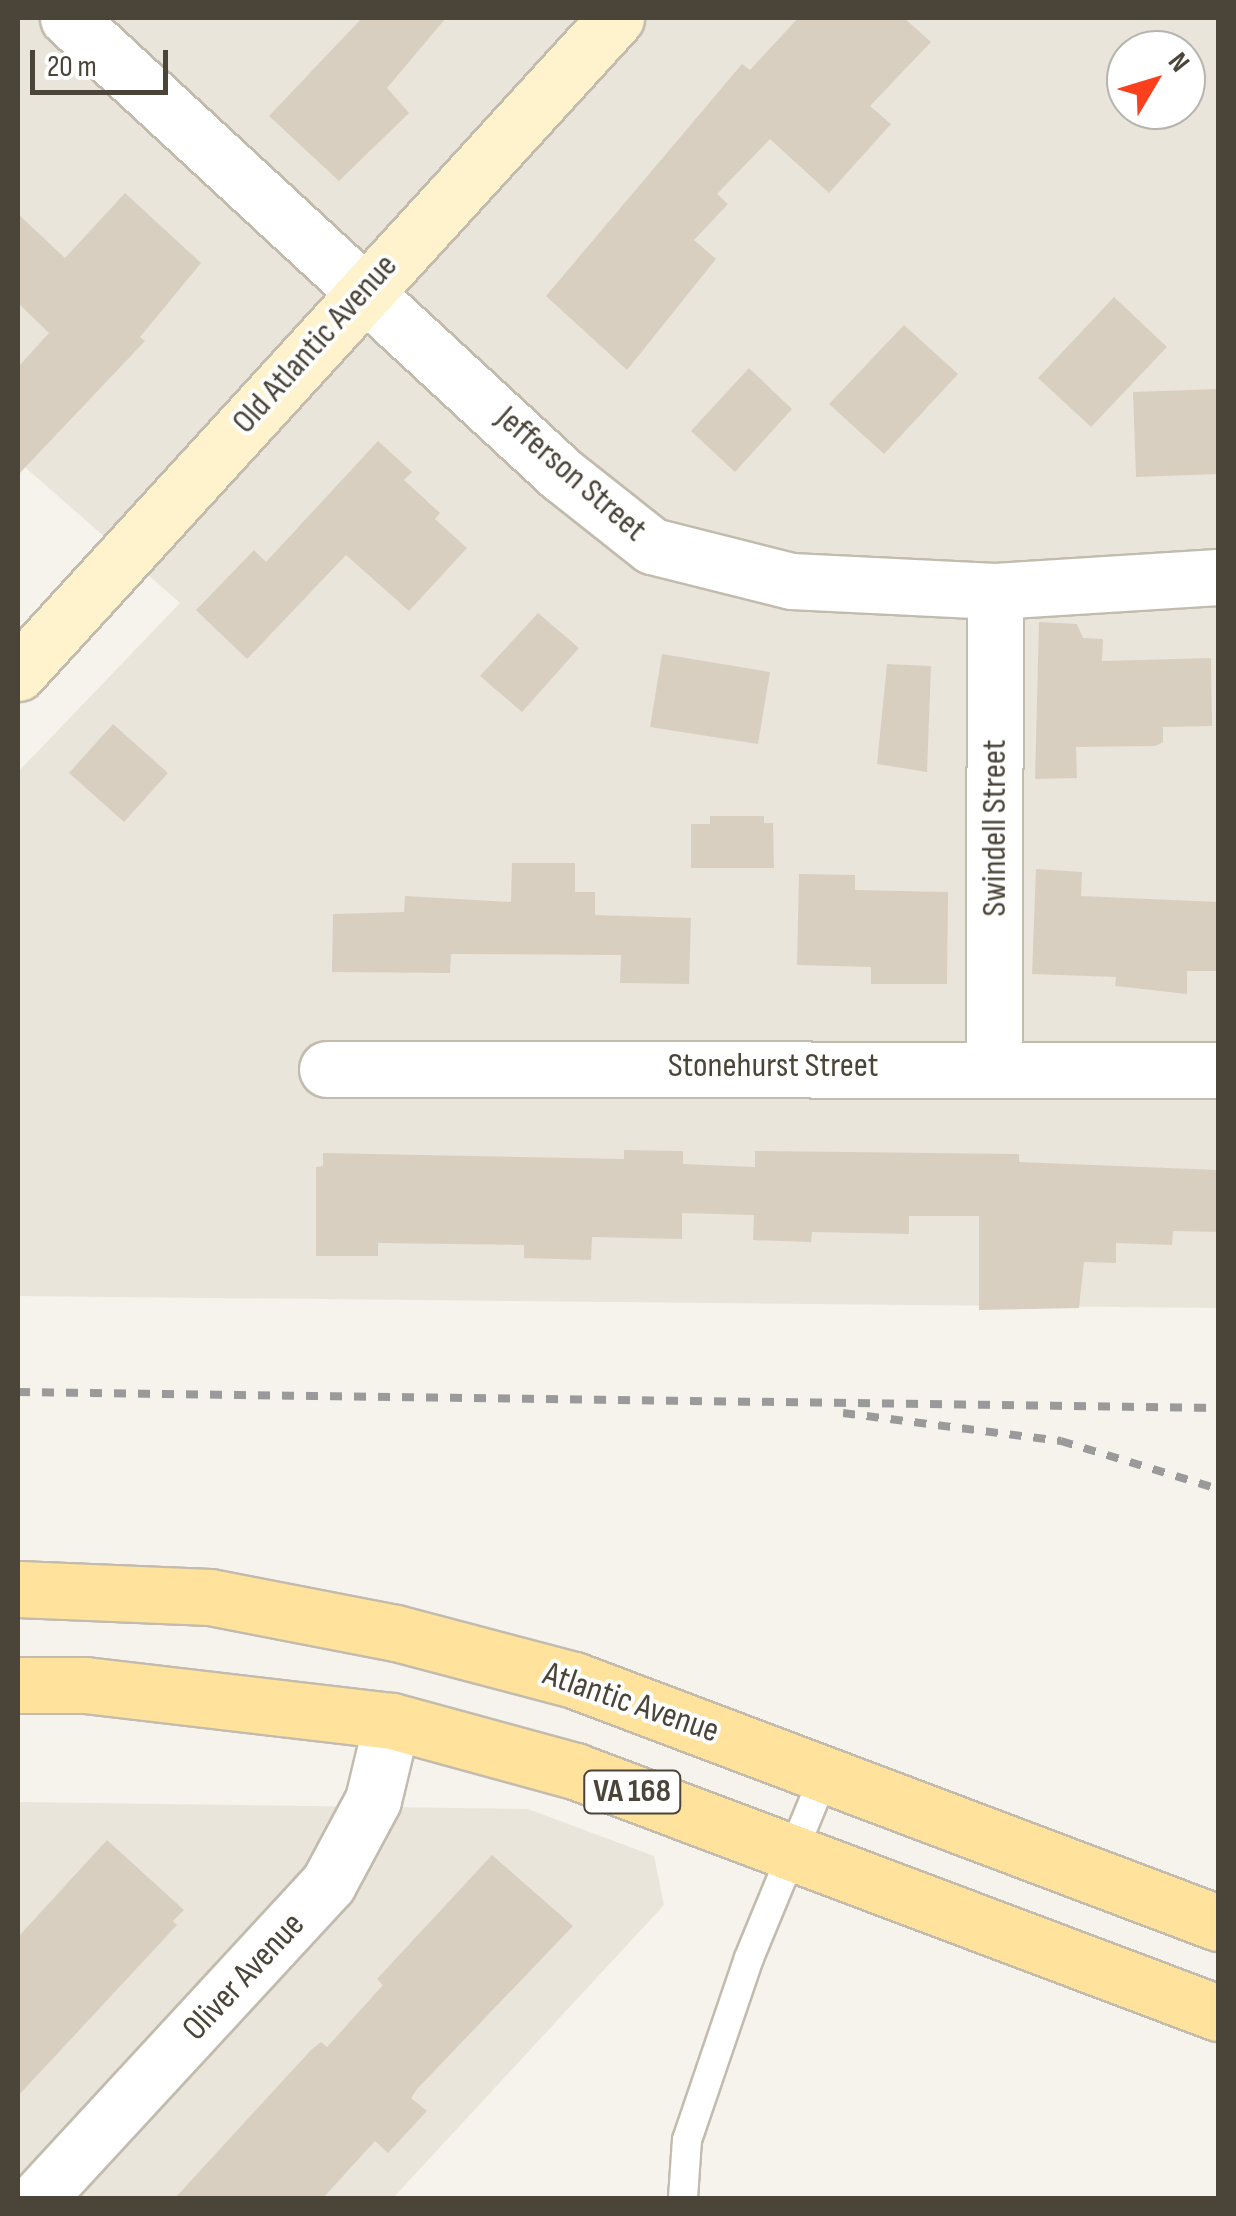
<!DOCTYPE html>
<style>
body{margin:0}
#map{position:relative;width:1236px;height:2216px;overflow:hidden;background:#f6f3ec;font-family:"Sofia Sans Condensed",sans-serif}
div>[style]{position:absolute}
.residential>*{inset:0;background:#eae5da}
.building>*{inset:0;background:#d8cfc1}
.roads{filter:drop-shadow(2px 0 #c2bbae) drop-shadow(-2px 0 #c2bbae) drop-shadow(0 2px #c2bbae) drop-shadow(0 -2px #c2bbae)}
.service>*{height:28px;margin:-14px;padding:0 14px;transform-origin:14px;border-radius:14px;background:#fff}
.minor>*{height:55px;margin:-27.5px;padding:0 27.5px;transform-origin:27.5px;border-radius:27.5px;background:#fff}
.secondary>*{height:55px;margin:-27.5px;padding:0 27.5px;transform-origin:27.5px;border-radius:27.5px;background:#fff3cd}
.primary>*{height:55px;margin:-27.5px;padding:0 27.5px;transform-origin:27.5px;border-radius:27.5px;background:#ffe39c}
.rail>*{height:8px;margin-top:-4px;transform-origin:0;background:repeating-linear-gradient(90deg,#9a9a9a 0 12px,transparent 0 24px)}
span{translate:-50% -50%;white-space:nowrap;text-align:center;line-height:1.15;-webkit-text-stroke:8px #fff;paint-order:stroke}
.shield-label span{padding:2px 8px;background:#fff;border:2px solid;border-radius:8px;-webkit-text-stroke-width:0}
.shield-label{font-size:32px;color:#4b4439;font-weight:700}
.street-label{font-size:35px;color:#4b4439}
.frame{position:absolute;inset:0;border:20px solid #4b4439;pointer-events:none}
.north{position:absolute;left:1106px;top:30px;width:100px;height:100px;box-sizing:border-box;background:#fff;border:2px solid #b7b4b0;border-radius:50%;rotate:52deg;font-size:28px;font-weight:700;line-height:40px;text-align:center;color:#4b4439}
.north::after{content:'';display:block;margin:auto;width:35px;height:45px;background:#fc3f1d;clip-path:polygon(50% 0,100% 100%,50% 72%,0 100%)}
.scale{position:absolute;left:30px;top:50px;width:138px;height:45px;box-sizing:border-box;border:5px solid #4b4439;border-top:0;padding-left:12px;font-size:30px;line-height:35px;white-space:nowrap;color:#4b4439;-webkit-text-stroke:8px #fff;paint-order:stroke}
</style>
<div id="map">
<div class="residential">
<div style="clip-path:polygon(evenodd,18px 18px,1218px 18px,1218px 1308px,18px 1296px,18px 772px,180px 603px,18px 461px,18px 18px,1126px 50px,1186px 50px,1186px 110px,1126px 110px,1126px 50px)"></div>
<div style="clip-path:polygon(18px 1802px,528px 1809px,654px 1856px,664px 1905px,393px 2198px,18px 2198px)"></div>
</div>
<div class="building">
<div style="clip-path:polygon(362px 18px,446px 18px,387px 88px,409px 113px,339px 181px,269px 116px)"></div>
<div style="clip-path:polygon(798px 18px,904px 18px,931px 42px,870px 106px,891px 124px,829px 193px,770px 139px,717px 194px,728px 204px,694px 240px,716px 259px,627px 370px,546px 296px,742px 64px,750px 70px)"></div>
<div style="clip-path:polygon(125px 193px,201px 263px,140px 337px,145px 341px,18px 475px,18px 367px,49px 333px,18px 303px,18px 214px,65px 258px)"></div>
<div style="clip-path:polygon(1114px 297px,1167px 347px,1091px 427px,1038px 378px)"></div>
<div style="clip-path:polygon(904px 325px,958px 374px,884px 454px,829px 404px)"></div>
<div style="clip-path:polygon(749px 368px,792px 409px,735px 472px,691px 431px)"></div>
<div style="clip-path:polygon(1218px 389px,1218px 474px,1136px 477px,1133px 392px)"></div>
<div style="clip-path:polygon(378px 441px,412px 472px,404px 480px,440px 513px,435px 519px,467px 548px,409px 611px,346px 555px,247px 659px,196px 610px,254px 550px,266px 562px)"></div>
<div style="clip-path:polygon(538px 613px,579px 648px,522px 712px,480px 676px)"></div>
<div style="clip-path:polygon(1039px 622px,1077px 624px,1083px 638px,1103px 639px,1102px 661px,1211px 658px,1212px 726px,1163px 727px,1163px 742px,1155px 746px,1076px 747px,1077px 778px,1035px 779px)"></div>
<div style="clip-path:polygon(662px 654px,770px 672px,758px 744px,650px 727px)"></div>
<div style="clip-path:polygon(887px 664px,931px 666px,927px 772px,877px 764px)"></div>
<div style="clip-path:polygon(113px 724px,168px 773px,124px 822px,69px 773px)"></div>
<div style="clip-path:polygon(710px 816px,764px 816px,764px 823px,773px 823px,774px 868px,691px 868px,691px 824px,710px 824px)"></div>
<div style="clip-path:polygon(512px 863px,575px 863px,575px 892px,595px 892px,595px 915px,691px 918px,689px 984px,620px 983px,621px 955px,451px 954px,450px 973px,332px 972px,333px 914px,404px 912px,405px 896px,511px 902px)"></div>
<div style="clip-path:polygon(1036px 869px,1082px 872px,1081px 896px,1218px 902px,1218px 971px,1187px 971px,1187px 994px,1115px 986px,1116px 977px,1032px 974px)"></div>
<div style="clip-path:polygon(799px 874px,855px 875px,855px 890px,948px 892px,947px 984px,871px 984px,871px 967px,797px 965px)"></div>
<div style="clip-path:polygon(624px 1150px,683px 1151px,683px 1164px,755px 1167px,755px 1151px,1019px 1154px,1019px 1162px,1218px 1170px,1218px 1232px,1173px 1231px,1172px 1245px,1116px 1243px,1116px 1263px,1084px 1262px,1079px 1308px,979px 1310px,979px 1216px,909px 1216px,909px 1234px,812px 1232px,811px 1242px,753px 1240px,754px 1215px,682px 1213px,682px 1239px,592px 1237px,591px 1260px,524px 1258px,524px 1245px,378px 1243px,378px 1256px,316px 1256px,316px 1167px,323px 1166px,323px 1153px,624px 1159px)"></div>
<div style="clip-path:polygon(107px 1840px,184px 1910px,173px 1921px,177px 1925px,18px 2096px,18px 1937px)"></div>
<div style="clip-path:polygon(492px 1855px,573px 1926px,417px 2089px,411px 2098px,427px 2111px,388px 2153px,375px 2141px,323px 2198px,175px 2198px,311px 2050px,321px 2042px,327px 2047px,383px 1985px,377px 1979px)"></div>
</div>
<div class="roads">
<div class="service">
<div style="left:683px;top:2198px;width:58px;rotate:-86.1deg"></div>
<div style="left:687px;top:2140px;width:192px;rotate:-71.2deg"></div>
<div style="left:749px;top:1958px;width:199px;rotate:-67.6deg"></div>
</div>
<div class="minor">
<div style="left:68px;top:18px;width:672px;rotate:42.77deg"></div>
<div style="left:561px;top:474px;width:116px;rotate:38.4deg"></div>
<div style="left:652px;top:546px;width:143px;rotate:14.1deg"></div>
<div style="left:791px;top:581px;width:204px;rotate:2.8deg"></div>
<div style="left:995px;top:591px;width:223px;rotate:-3.6deg"></div>
<div style="left:994px;top:1065px;width:474px;rotate:-89.9deg"></div>
<div style="left:327px;top:1069px;width:891px;rotate:0.06deg"></div>
<div style="left:38px;top:2198px;width:427px;rotate:-47.3deg"></div>
<div style="left:328px;top:1884px;width:95px;rotate:-61.8deg"></div>
<div style="left:373px;top:1800px;width:81px;rotate:-76.5deg"></div>
</div>
<div class="secondary">
<div style="left:18px;top:673px;width:887px;rotate:-47.6deg"></div>
</div>
<div class="primary">
<div style="left:18px;top:1589px;width:192px;rotate:2.4deg"></div>
<div style="left:210px;top:1597px;width:189px;rotate:11deg"></div>
<div style="left:396px;top:1633px;width:184px;rotate:14.8deg"></div>
<div style="left:574px;top:1680px;width:688px;rotate:20.67deg"></div>
<div style="left:18px;top:1685px;width:67px"></div>
<div style="left:85px;top:1685px;width:309px;rotate:6.7deg"></div>
<div style="left:392px;top:1721px;width:190px;rotate:15.3deg"></div>
<div style="left:575px;top:1771px;width:687px;rotate:20.62deg"></div>
</div>
</div>
<div class="rail">
<div style="left:18px;top:1392px;width:1200px;rotate:0.76deg"></div>
<div style="left:843px;top:1413px;width:220px;rotate:7.3deg"></div>
<div style="left:1061px;top:1441px;width:164px;rotate:17deg"></div>
</div>
<div class="shield-label">
<span style="left:632px;top:1792px">VA 168</span>
</div>
<div class="street-label">
<span style="left:315px;top:344px;rotate:-48deg">Old Atlantic Avenue</span>
<span style="left:571px;top:474px;rotate:41deg">Jefferson Street</span>
<span style="left:995px;top:828px;rotate:-90deg">Swindell Street</span>
<span style="left:773px;top:1066px">Stonehurst Street</span>
<span style="left:631px;top:1703px;rotate:19deg">Atlantic Avenue</span>
<span style="left:244px;top:1977px;rotate:-47deg">Oliver Avenue</span>
</div>
<div class="frame"></div>
<div class="north">N</div>
<div class="scale">20 m</div>
</div>
